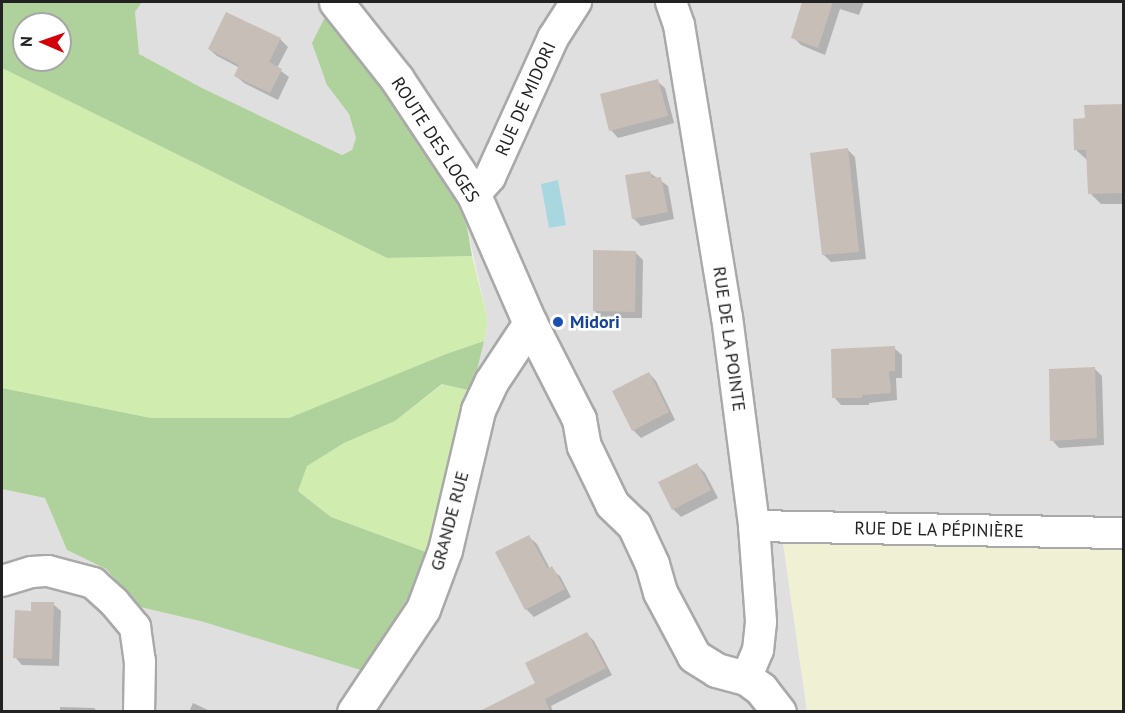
<!DOCTYPE html>
<meta charset="utf-8">
<style>
body{margin:0}
#map{position:relative;width:1125px;height:713px;overflow:hidden;background:#f2eee8;font-family:"PT Sans",sans-serif}
div>[style]{position:absolute}
.residential>*{inset:0;background:#e0dfdf}
.farmland>*{inset:0;background:#f0f0d4}
.grass>*{inset:0;background:#d0ecae}
.forest>*{inset:0;background:#afd29c}
.water>*{inset:0;background:#a8d7e0}
.shadow>*{inset:0;background:#0003}
.building>*{inset:0;background:#c7beb7}
.roads{filter:drop-shadow(2px 0 #a9a9a9) drop-shadow(-2px 0 #a9a9a9) drop-shadow(0 2px #a9a9a9) drop-shadow(0 -2px #a9a9a9)}
.minor>*{height:30px;margin:-15px;padding:0 15px;transform-origin:15px;border-radius:15px;background:#fff}
.tertiary>*{height:33px;margin:-16.5px;padding:0 16.5px;transform-origin:16.5px;border-radius:16.5px;background:#fff}
.dots>*{width:16px;height:16px;translate:-50% -50%;box-sizing:border-box;border:3px solid #fff;border-radius:50%}
span{translate:-50% -50%;white-space:nowrap;text-align:center;line-height:1.15;-webkit-text-stroke:5px #fff;paint-order:stroke}
.street-label{font-size:18px;color:#222}
.transit-label{font-size:18px;color:#164399;font-weight:700}
.left{translate:0 -50%;text-align:left}
.frame{position:absolute;inset:0;border:3px solid #222;pointer-events:none}
.north{position:absolute;left:12px;top:12px;width:60px;height:60px;box-sizing:border-box;background:#fff;border:2px solid #a7a7a7;border-radius:50%;rotate:272deg;font-size:16px;font-weight:700;line-height:24px;text-align:center;color:#222}
.north::after{content:'';display:block;margin:auto;width:21px;height:27px;background:#d3000c;clip-path:polygon(50% 0,100% 100%,50% 72%,0 100%)}
</style>
<div id="map">
<div class="residential">
<div style="clip-path:polygon(142px 2px,1123px 2px,1123px 541px,782px 536px,807px 711px,2px 712px,2px 489px,45px 498px,67px 550px,106px 569px,140px 607px,204px 622px,417px 582px,484px 341px,488px 321px,467px 227px,327px 85px,349px 114px,356px 138px,352px 150px,342px 155px,202px 88px,138px 54px,135px 12px)"></div>
</div>
<div class="farmland">
<div style="clip-path:polygon(782px 535px,1123px 536px,1123px 711px,807px 711px)"></div>
</div>
<div class="grass">
<div style="clip-path:polygon(2px 68px,387px 258px,472px 256px,488px 321px,484px 341px,446px 354px,289px 418px,151px 418px,2px 388px)"></div>
<div style="clip-path:polygon(443px 384px,472px 391px,426px 552px,331px 517px,298px 491px,307px 465px,344px 443px,395px 421px)"></div>
</div>
<div class="forest">
<div style="clip-path:polygon(evenodd,2px 2px,142px 2px,135px 12px,139px 54px,202px 88px,342px 155px,352px 150px,356px 138px,349px 114px,327px 85px,312px 43px,325px 17px,344px 34px,453px 191px,467px 227px,472px 256px,387px 258px,2px 68px,2px 2px,24px 24px,60px 24px,60px 60px,24px 60px,24px 24px)"></div>
<div style="clip-path:polygon(484px 341px,472px 391px,442px 384px,395px 421px,344px 443px,307px 466px,298px 491px,331px 517px,426px 552px,417px 582px,364px 671px,204px 622px,140px 607px,106px 569px,67px 550px,45px 498px,2px 489px,2px 388px,151px 418px,289px 418px,446px 354px)"></div>
</div>
<div class="water">
<div style="clip-path:polygon(558px 180px,566px 225px,549px 228px,541px 184px)"></div>
</div>
<div class="shadow">
<div style="clip-path:polygon(804px 2px,864px 2px,859px 15px,840px 9px,825px 55px,801px 45px,793px 37px)"></div>
<div style="clip-path:polygon(280px 39px,288px 47px,277px 68px,289px 77px,278px 100px,244px 83px,236px 76px,240px 68px,217px 56px,209px 49px)"></div>
<div style="clip-path:polygon(657px 81px,665px 88px,674px 123px,618px 138px,611px 130px)"></div>
<div style="clip-path:polygon(1124px 105px,1124px 204px,1101px 204px,1090px 193px,1087px 160px,1075px 149px,1086px 119px)"></div>
<div style="clip-path:polygon(848px 150px,855px 157px,866px 259px,831px 262px,823px 254px)"></div>
<div style="clip-path:polygon(650px 173px,668px 186px,674px 219px,641px 226px,633px 218px)"></div>
<div style="clip-path:polygon(635px 252px,643px 260px,642px 318px,602px 318px,594px 310px)"></div>
<div style="clip-path:polygon(894px 348px,902px 355px,902px 378px,896px 378px,897px 400px,869px 403px,869px 405px,841px 405px,834px 397px)"></div>
<div style="clip-path:polygon(1095px 369px,1102px 376px,1104px 445px,1059px 448px,1052px 440px)"></div>
<div style="clip-path:polygon(649px 373px,656px 381px,675px 420px,641px 438px,633px 430px)"></div>
<div style="clip-path:polygon(697px 465px,705px 473px,718px 498px,681px 517px,673px 509px)"></div>
<div style="clip-path:polygon(529px 537px,537px 544px,550px 569px,560px 576px,571px 597px,534px 617px,526px 609px)"></div>
<div style="clip-path:polygon(53px 604px,61px 611px,59px 666px,22px 665px,15px 657px,32px 612px)"></div>
<div style="clip-path:polygon(587px 634px,594px 641px,612px 675px,551px 706px,553px 712px,513px 712px,507px 699px,537px 683px)"></div>
<div style="clip-path:polygon(193px 703px,212px 712px,189px 712px)"></div>
<div style="clip-path:polygon(60px 707px,94px 708px,98px 712px,60px 712px)"></div>
</div>
<div class="building">
<div style="clip-path:polygon(802px 2px,833px 2px,818px 48px,791px 38px)"></div>
<div style="clip-path:polygon(226px 12px,281px 38px,269px 62px,282px 69px,270px 93px,234px 76px,239px 65px,208px 49px)"></div>
<div style="clip-path:polygon(658px 79px,668px 116px,609px 131px,600px 94px)"></div>
<div style="clip-path:polygon(1124px 104px,1124px 193px,1088px 194px,1086px 150px,1074px 150px,1073px 119px,1085px 118px,1084px 105px)"></div>
<div style="clip-path:polygon(848px 148px,859px 252px,822px 255px,810px 153px)"></div>
<div style="clip-path:polygon(650px 171px,652px 178px,661px 177px,668px 212px,632px 219px,625px 175px)"></div>
<div style="clip-path:polygon(593px 250px,636px 251px,635px 312px,593px 311px)"></div>
<div style="clip-path:polygon(895px 346px,895px 371px,889px 371px,891px 393px,862px 395px,862px 398px,832px 398px,831px 349px)"></div>
<div style="clip-path:polygon(1095px 367px,1097px 438px,1050px 441px,1049px 369px)"></div>
<div style="clip-path:polygon(649px 372px,669px 412px,632px 431px,612px 391px)"></div>
<div style="clip-path:polygon(697px 463px,711px 490px,672px 510px,658px 482px)"></div>
<div style="clip-path:polygon(529px 535px,548px 569px,552px 566px,565px 589px,525px 610px,495px 552px)"></div>
<div style="clip-path:polygon(31px 602px,54px 602px,52px 659px,13px 658px,15px 610px,31px 611px)"></div>
<div style="clip-path:polygon(587px 632px,606px 668px,545px 699px,550px 711px,480px 711px,535px 683px,525px 663px)"></div>
</div>
<div class="roads">
<div class="minor">
<div style="left:671px;top:2px;width:24px;rotate:71deg"></div>
<div style="left:679px;top:25px;width:296px;rotate:80.7deg"></div>
<div style="left:727px;top:317px;width:211px;rotate:82.6deg"></div>
<div style="left:754px;top:526px;width:96px;rotate:85.8deg"></div>
<div style="left:761px;top:622px;width:28px;rotate:96deg"></div>
<div style="left:758px;top:650px;width:30px;rotate:113deg"></div>
<div style="left:474px;top:195px;width:24px;rotate:-48deg"></div>
<div style="left:490px;top:177px;width:153px;rotate:-65.6deg"></div>
<div style="left:553px;top:38px;width:43px;rotate:-57.4deg"></div>
<div style="left:754px;top:526px;width:370px;rotate:1.1deg"></div>
<div style="left:2px;top:581px;width:31px;rotate:-17deg"></div>
<div style="left:32px;top:572px;width:16px;rotate:-4deg"></div>
<div style="left:48px;top:571px;width:47px;rotate:14.9deg"></div>
<div style="left:93px;top:583px;width:28px;rotate:42deg"></div>
<div style="left:114px;top:602px;width:33px;rotate:50deg"></div>
<div style="left:135px;top:627px;width:34px;rotate:82deg"></div>
<div style="left:140px;top:661px;width:51px;rotate:91.1deg"></div>
</div>
<div class="tertiary">
<div style="left:336px;top:2px;width:98px;rotate:51.6deg"></div>
<div style="left:397px;top:79px;width:139px;rotate:56.4deg"></div>
<div style="left:474px;top:195px;width:140px;rotate:66.4deg"></div>
<div style="left:530px;top:323px;width:108px;rotate:63deg"></div>
<div style="left:579px;top:419px;width:27px;rotate:80deg"></div>
<div style="left:584px;top:446px;width:64px;rotate:64.2deg"></div>
<div style="left:612px;top:504px;width:30px;rotate:44deg"></div>
<div style="left:634px;top:525px;width:43px;rotate:65.2deg"></div>
<div style="left:652px;top:564px;width:29px;rotate:74deg"></div>
<div style="left:660px;top:592px;width:72px;rotate:62deg"></div>
<div style="left:694px;top:656px;width:26px;rotate:32deg"></div>
<div style="left:716px;top:670px;width:31px;rotate:15deg"></div>
<div style="left:746px;top:678px;width:19px;rotate:36deg"></div>
<div style="left:761px;top:689px;width:29px;rotate:52deg"></div>
<div style="left:354px;top:712px;width:124px;rotate:-56.2deg"></div>
<div style="left:423px;top:609px;width:63px;rotate:-69.6deg"></div>
<div style="left:445px;top:550px;width:144px;rotate:-76.7deg"></div>
<div style="left:478px;top:410px;width:31px;rotate:-65deg"></div>
<div style="left:491px;top:382px;width:71px;rotate:-56.5deg"></div>
</div>
</div>
<div class="dots">
<div style="left:558px;top:322px;background:#1a4fb4"></div>
</div>
<div class="street-label">
<span style="left:526px;top:99px;rotate:-66deg">RUE DE MIDORI</span>
<span style="left:435px;top:140px;rotate:57deg">ROUTE DES LOGES</span>
<span style="left:729px;top:339px;rotate:82deg">RUE DE LA POINTE</span>
<span style="left:450px;top:521px;rotate:-75deg">GRANDE RUE</span>
<span style="left:939px;top:530px;rotate:1deg">RUE DE LA PÉPINIÈRE</span>
</div>
<div class="transit-label">
<span class="left" style="left:570px;top:322px">Midori</span>
</div>
<div class="frame"></div>
<div class="north">N</div>
</div>
